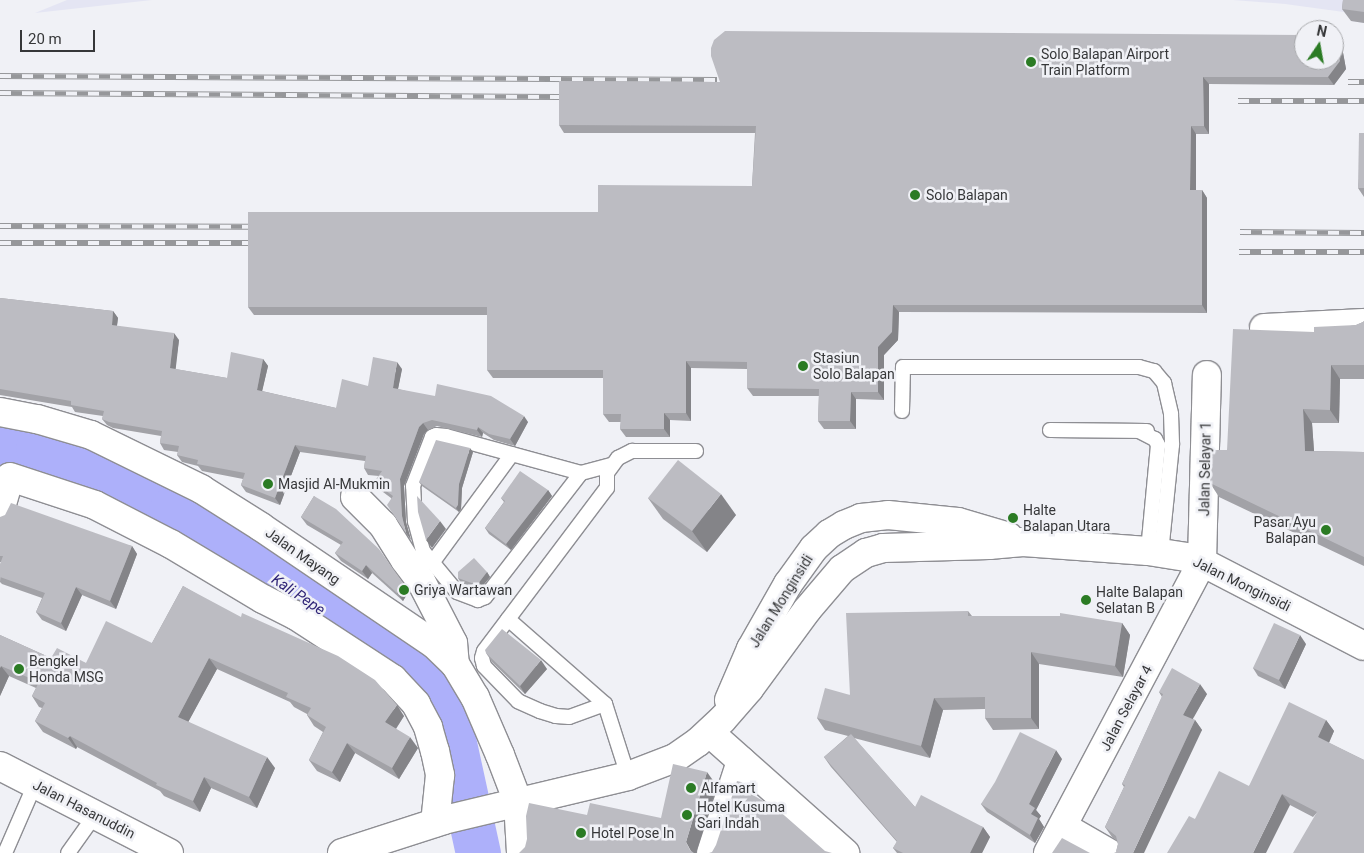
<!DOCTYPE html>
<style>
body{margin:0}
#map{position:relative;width:1364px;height:853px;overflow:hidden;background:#f0f1f6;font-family:Roboto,sans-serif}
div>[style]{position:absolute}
.built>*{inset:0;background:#e4e5f3}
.river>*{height:45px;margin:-22.5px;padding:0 22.5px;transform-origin:22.5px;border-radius:22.5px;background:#adb0fa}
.roads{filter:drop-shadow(1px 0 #8e8e93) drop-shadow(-1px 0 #8e8e93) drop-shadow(0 1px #8e8e93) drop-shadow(0 -1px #8e8e93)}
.lane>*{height:14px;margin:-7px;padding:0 7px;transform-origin:7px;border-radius:7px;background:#fff}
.street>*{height:28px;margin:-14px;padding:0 14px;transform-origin:14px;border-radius:14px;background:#fff}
.secondary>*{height:28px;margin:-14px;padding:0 14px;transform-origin:14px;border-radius:14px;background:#fff}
.rail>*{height:5.5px;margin-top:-2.75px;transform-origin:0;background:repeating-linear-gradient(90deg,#f0f1f6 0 11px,#96979a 0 22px);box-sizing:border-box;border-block:1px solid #96979a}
.wall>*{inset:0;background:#a2a2a7}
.shaded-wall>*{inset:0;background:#848488}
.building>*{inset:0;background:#bcbcc2}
.dots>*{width:14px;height:14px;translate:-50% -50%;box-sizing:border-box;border:2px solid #f0f1f6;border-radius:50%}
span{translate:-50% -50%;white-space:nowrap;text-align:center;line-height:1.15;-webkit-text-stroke:5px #f0f1f6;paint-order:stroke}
.poi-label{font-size:14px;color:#363739}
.left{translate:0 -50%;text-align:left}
.right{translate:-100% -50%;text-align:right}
.street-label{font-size:14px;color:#363739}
.water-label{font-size:15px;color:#2f2477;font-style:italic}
.north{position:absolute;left:1294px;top:20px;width:50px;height:50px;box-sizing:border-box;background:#f0f1f6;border:1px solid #a6a7aa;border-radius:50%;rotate:12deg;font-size:14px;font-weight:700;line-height:20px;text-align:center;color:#363739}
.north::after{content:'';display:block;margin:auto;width:18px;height:22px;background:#2b7b24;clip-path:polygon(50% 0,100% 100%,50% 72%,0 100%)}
.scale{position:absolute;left:20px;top:30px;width:75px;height:22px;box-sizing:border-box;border:2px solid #363739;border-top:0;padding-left:6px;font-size:15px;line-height:18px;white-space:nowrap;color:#363739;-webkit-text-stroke:4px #f0f1f6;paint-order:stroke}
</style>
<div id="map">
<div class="built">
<div style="clip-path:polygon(67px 0,152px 0,35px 13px)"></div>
<div style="clip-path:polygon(1233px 0,1364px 0,1364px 23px,1351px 21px,1351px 13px,1285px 4px)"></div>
</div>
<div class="river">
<div style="left:0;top:448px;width:38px;rotate:-2deg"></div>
<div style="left:38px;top:447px;width:147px;rotate:25.3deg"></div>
<div style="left:171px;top:510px;width:318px;rotate:33.6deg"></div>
<div style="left:436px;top:686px;width:51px;rotate:71.6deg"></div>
<div style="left:452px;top:734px;width:122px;rotate:77.7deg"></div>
</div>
<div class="roads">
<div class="lane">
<div style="left:902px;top:411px;width:44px;rotate:-88.7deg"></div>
<div style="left:903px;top:367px;width:236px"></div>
<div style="left:1139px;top:367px;width:16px;rotate:15deg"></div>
<div style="left:1154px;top:371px;width:16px;rotate:50deg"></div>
<div style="left:1164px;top:383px;width:32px;rotate:77deg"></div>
<div style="left:1171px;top:414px;width:31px;rotate:88deg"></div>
<div style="left:1172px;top:445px;width:109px;rotate:95.8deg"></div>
<div style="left:1050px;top:430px;width:97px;rotate:0.6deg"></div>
<div style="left:1139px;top:431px;width:18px;rotate:27deg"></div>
<div style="left:1155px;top:439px;width:7px;rotate:63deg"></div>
<div style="left:1158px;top:445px;width:106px;rotate:95.4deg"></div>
<div style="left:581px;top:473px;width:157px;rotate:127.7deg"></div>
<div style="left:485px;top:597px;width:8px;rotate:157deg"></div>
<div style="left:478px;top:600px;width:22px;rotate:-159deg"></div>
<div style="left:457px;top:592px;width:53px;rotate:-129.7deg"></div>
<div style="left:423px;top:551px;width:30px;rotate:-105deg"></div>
<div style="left:415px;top:522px;width:36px;rotate:-93deg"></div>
<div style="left:413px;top:486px;width:53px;rotate:-68.8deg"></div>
<div style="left:432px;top:437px;width:4px;rotate:-27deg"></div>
<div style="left:436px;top:435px;width:10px;rotate:6deg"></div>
<div style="left:446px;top:436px;width:140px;rotate:15.3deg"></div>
<div style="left:581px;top:473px;width:31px;rotate:-15deg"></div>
<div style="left:432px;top:563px;width:135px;rotate:-53.7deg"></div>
<div style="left:508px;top:619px;width:129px;rotate:41.2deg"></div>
<div style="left:605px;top:704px;width:76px;rotate:72.3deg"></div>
<div style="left:605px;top:704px;width:38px;rotate:160deg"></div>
<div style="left:569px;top:717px;width:13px;rotate:-176deg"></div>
<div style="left:556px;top:716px;width:17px;rotate:-163deg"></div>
<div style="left:540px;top:711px;width:24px;rotate:-156deg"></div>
<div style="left:518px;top:701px;width:49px;rotate:-134.2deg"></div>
<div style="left:484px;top:666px;width:8px;rotate:-104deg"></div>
<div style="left:482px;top:658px;width:7px;rotate:-74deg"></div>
<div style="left:484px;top:651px;width:204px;rotate:-53deg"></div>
<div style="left:607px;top:488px;width:15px;rotate:-90deg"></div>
<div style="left:607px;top:473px;width:19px;rotate:-54deg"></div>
<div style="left:618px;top:458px;width:16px;rotate:-27deg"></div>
<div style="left:632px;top:451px;width:64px"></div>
<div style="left:5px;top:853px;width:75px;rotate:-66.5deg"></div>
<div style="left:68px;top:853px;width:47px;rotate:-54.6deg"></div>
</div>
<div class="street">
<div style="left:1264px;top:328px;width:100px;rotate:-2.9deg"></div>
<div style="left:0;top:412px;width:38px;rotate:11deg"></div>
<div style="left:37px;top:419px;width:56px;rotate:16.5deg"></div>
<div style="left:91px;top:435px;width:123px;rotate:26.1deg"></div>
<div style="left:201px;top:489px;width:71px;rotate:32.3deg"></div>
<div style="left:261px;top:527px;width:209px;rotate:34.1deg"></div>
<div style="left:434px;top:644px;width:29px;rotate:44deg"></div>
<div style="left:455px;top:664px;width:39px;rotate:59deg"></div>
<div style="left:475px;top:697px;width:63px;rotate:66.7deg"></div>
<div style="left:500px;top:755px;width:50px;rotate:69deg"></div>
<div style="left:518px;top:802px;width:51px;rotate:86.6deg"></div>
<div style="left:355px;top:497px;width:40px;rotate:45deg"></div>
<div style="left:383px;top:525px;width:41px;rotate:57.8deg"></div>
<div style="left:405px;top:560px;width:26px;rotate:53deg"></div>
<div style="left:421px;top:581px;width:70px;rotate:62.7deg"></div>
<div style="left:453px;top:643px;width:21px;rotate:85deg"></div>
<div style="left:0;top:511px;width:35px;rotate:-74deg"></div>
<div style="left:10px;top:477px;width:89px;rotate:18.2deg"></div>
<div style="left:95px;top:505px;width:85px;rotate:27.2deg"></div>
<div style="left:171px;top:544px;width:107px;rotate:30.9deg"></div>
<div style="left:263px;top:599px;width:36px;rotate:27deg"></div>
<div style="left:295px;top:615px;width:117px;rotate:33.1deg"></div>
<div style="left:393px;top:679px;width:34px;rotate:47deg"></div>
<div style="left:416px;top:704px;width:26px;rotate:62deg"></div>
<div style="left:428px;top:727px;width:25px;rotate:74deg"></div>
<div style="left:435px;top:751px;width:25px;rotate:78deg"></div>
<div style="left:440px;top:775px;width:48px;rotate:95.9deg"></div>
<div style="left:1064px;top:827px;width:52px;rotate:30deg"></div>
<div style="left:711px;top:853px;width:97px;rotate:-71.9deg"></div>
<div style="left:1048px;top:853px;width:329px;rotate:-62.1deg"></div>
<div style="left:1202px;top:562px;width:187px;rotate:-88.5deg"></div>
</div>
<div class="secondary">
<div style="left:729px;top:700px;width:56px;rotate:-66.7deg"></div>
<div style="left:751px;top:649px;width:75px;rotate:-60.4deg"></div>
<div style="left:788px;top:584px;width:44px;rotate:-54.2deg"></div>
<div style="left:814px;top:548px;width:21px;rotate:-43deg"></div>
<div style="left:829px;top:534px;width:17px;rotate:-31deg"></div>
<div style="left:844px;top:525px;width:18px;rotate:-22deg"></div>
<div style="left:861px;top:518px;width:27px;rotate:-6deg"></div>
<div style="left:888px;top:515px;width:70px;rotate:5.7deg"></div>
<div style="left:958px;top:522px;width:53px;rotate:16.4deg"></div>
<div style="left:710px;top:733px;width:181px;rotate:41.6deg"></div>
<div style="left:0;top:766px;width:190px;rotate:27.2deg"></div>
<div style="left:342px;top:853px;width:107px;rotate:-17.9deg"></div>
<div style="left:444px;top:820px;width:189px;rotate:-13.4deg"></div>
<div style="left:628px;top:776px;width:50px;rotate:-21deg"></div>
<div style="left:675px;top:758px;width:28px;rotate:-35deg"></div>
<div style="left:698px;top:742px;width:33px;rotate:-43deg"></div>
<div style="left:722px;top:720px;width:41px;rotate:-48.9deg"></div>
<div style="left:749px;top:689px;width:98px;rotate:-53.7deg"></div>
<div style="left:807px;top:610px;width:54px;rotate:-49.5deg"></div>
<div style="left:842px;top:569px;width:29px;rotate:-34deg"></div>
<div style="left:866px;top:553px;width:18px;rotate:-16deg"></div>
<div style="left:883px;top:548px;width:106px;rotate:-1.6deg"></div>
<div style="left:989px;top:545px;width:34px;rotate:-5deg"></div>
<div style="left:1023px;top:542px;width:125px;rotate:4.1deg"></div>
<div style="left:1148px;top:551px;width:38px;rotate:9deg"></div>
<div style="left:1186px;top:557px;width:17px;rotate:17deg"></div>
<div style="left:1202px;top:562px;width:182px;rotate:27.4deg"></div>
</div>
</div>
<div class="rail">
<div style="left:0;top:76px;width:717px;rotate:0.32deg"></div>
<div style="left:1348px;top:82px;width:16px"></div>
<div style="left:0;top:93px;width:560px;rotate:0.41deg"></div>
<div style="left:1238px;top:101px;width:126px"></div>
<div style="left:0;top:226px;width:250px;rotate:0.2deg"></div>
<div style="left:1240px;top:232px;width:124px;rotate:0.5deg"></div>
<div style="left:0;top:243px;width:251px"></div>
<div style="left:1239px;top:252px;width:125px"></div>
</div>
<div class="wall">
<div style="clip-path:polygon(1340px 0,1364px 0,1364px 23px,1351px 21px,1342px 9px,1343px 0)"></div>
<div style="clip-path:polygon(1336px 39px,1342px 47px,1346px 69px,1334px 85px,1209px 84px,1209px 134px,1196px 134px,1196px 190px,1202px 190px,1207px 198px,1207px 313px,899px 312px,898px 340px,884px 355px,884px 400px,856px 399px,856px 429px,824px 429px,818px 421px,819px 396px,753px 396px,747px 388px,747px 369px,691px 368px,691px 421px,670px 420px,670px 437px,626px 437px,620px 429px,621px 422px,609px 422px,603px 414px,603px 378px,493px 378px,487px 370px,487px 315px,254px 315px,248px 307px,598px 212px,752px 186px,755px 133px,564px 133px,559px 125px,720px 82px)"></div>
<div style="clip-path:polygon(1364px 133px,1364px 197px,1358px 188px)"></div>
<div style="clip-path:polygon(0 298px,113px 311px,118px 318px,117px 326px,179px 340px,175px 369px,227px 378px,263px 359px,268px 366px,262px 391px,336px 408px,368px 386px,402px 369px,398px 389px,528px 422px,515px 446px,494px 440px,483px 433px,482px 437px,437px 426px,428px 430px,424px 434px,404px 486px,406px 522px,411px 540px,391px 498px,379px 489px,374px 482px,379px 476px,368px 475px,364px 468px,365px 461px,300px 452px,280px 505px,246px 492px,241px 485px,243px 479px,202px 471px,198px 466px,182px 462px,177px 455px,178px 452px,164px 450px,160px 443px,161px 436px,113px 428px,107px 425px,102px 419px,103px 416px,75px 412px,72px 407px,0 395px)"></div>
<div style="clip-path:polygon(1364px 321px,1364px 379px,1340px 379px,1339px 423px,1312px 423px,1314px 451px,1364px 452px,1364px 566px,1219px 497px,1210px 483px,1227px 450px,1314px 332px,1356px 325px,1363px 322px)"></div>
<div style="clip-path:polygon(473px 452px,462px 488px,461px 509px,459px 512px,422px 486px,419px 482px)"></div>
<div style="clip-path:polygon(548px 490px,552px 496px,511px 550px,489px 534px,485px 528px,504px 502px,501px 498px)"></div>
<div style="clip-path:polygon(314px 496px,409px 591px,403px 601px,372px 573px,368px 579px,341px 561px,335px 553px,341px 545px,307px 525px,301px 517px)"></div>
<div style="clip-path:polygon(648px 498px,736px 515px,707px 552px,663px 519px)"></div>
<div style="clip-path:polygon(0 517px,132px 546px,137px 554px,116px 609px,82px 595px,66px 631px,42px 620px,36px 612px,42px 598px,2px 584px,0 582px,1px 562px,0 562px)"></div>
<div style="clip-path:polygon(487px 572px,490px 577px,480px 589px,461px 583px,458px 578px)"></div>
<div style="clip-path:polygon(183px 586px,404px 716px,396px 729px,418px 748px,399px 779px,355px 753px,340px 782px,317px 771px,309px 760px,323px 732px,314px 726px,307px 715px,307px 714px,294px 707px,290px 702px,217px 669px,188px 722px,275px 768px,257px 808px,211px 788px,200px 812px,164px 796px,160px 791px,77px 747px,76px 749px,43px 732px,35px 721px,42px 708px,39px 707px,32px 696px,36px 688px,9px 676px,0 696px,0 635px,51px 658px,86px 663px,152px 643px)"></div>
<div style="clip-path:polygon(968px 611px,972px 616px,1122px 623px,1130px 635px,1123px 677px,1039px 664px,1039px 729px,993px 730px,985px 718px,985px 709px,943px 710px,930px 758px,854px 738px,915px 807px,983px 827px,990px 837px,982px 853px,897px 853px,893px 848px,897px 842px,831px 767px,824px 757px,848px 736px,825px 730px,817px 718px)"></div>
<div style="clip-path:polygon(1306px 644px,1285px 689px,1258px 676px,1253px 668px)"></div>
<div style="clip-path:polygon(486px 653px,547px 669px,525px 694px,492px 662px)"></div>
<div style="clip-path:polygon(1159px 692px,1207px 694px,1192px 719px,1195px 720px,1202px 730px,1116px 852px,1118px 844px,1117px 841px,1112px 837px,1105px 827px,1124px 787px,1122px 784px,1162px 697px)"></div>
<div style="clip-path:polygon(1326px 720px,1334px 731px,1329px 743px,1364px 760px,1313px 817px,1290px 805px,1195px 819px,1249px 786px)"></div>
<div style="clip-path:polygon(1062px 759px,1036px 810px,1041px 816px,1039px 819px,1044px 827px,1035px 843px,987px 812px,981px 804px)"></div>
</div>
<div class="shaded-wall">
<div style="clip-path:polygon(1336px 39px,1342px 47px,1346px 69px,1334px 85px,1328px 77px)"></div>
<div style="clip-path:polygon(1203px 77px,1209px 84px,1209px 134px,1204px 126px)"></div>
<div style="clip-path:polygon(1191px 126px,1196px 134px,1196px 197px,1190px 190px)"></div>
<div style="clip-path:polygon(1202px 190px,1207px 198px,1207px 313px,1202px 305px)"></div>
<div style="clip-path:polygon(893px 305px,899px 312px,898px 340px,884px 355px,884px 400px,878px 392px,878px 347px)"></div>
<div style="clip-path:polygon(113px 311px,118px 318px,116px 332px,112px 325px)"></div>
<div style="clip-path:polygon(174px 333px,179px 340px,175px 375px,170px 368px)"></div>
<div style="clip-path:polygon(263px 359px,268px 366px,261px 396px,257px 390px)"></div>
<div style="clip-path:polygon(686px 361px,691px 368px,691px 421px,686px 413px)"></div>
<div style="clip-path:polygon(397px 362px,402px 369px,397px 394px,393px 388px)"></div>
<div style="clip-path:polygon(1331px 365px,1340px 379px,1339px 423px,1330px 410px)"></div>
<div style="clip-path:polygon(851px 392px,856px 399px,856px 429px,850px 421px)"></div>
<div style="clip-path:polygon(1303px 409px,1312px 423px,1315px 465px,1305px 451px)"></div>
<div style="clip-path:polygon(664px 413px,670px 420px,670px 437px,664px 429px)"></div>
<div style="clip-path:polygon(524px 416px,528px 422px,515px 446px,510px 439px)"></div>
<div style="clip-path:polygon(423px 423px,428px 430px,424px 434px,404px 486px,406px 522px,411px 540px,406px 533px,402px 516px,400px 479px,419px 427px)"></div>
<div style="clip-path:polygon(478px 427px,483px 433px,482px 437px,477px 430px)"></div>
<div style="clip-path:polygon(295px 445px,300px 452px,280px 505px,275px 498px)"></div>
<div style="clip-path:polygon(470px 448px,473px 452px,462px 488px,461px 509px,459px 512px,456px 508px,459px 484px)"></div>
<div style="clip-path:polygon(548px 490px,552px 496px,511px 550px,506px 544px)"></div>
<div style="clip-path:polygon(721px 494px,736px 515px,707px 552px,692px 531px)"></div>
<div style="clip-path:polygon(440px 521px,446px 529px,432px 548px,426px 540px)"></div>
<div style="clip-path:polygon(132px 546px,137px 554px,116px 609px,110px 601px)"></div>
<div style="clip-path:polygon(366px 565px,372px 573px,368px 579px,362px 571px)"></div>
<div style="clip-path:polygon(487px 572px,490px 577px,480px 589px,477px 585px)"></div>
<div style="clip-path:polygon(403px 583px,409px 591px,403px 601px,397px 593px)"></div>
<div style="clip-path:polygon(76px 587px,82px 595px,66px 631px,61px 623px)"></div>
<div style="clip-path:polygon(1122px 623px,1130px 635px,1123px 677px,1115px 666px)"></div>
<div style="clip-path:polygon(1300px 635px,1306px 644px,1285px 689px,1279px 680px)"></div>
<div style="clip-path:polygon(1031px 652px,1039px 664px,1039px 729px,1031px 718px)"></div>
<div style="clip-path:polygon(209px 658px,217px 669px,185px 728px,178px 717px)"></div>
<div style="clip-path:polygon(541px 660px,547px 669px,525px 694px,520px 686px)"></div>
<div style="clip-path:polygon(1px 666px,9px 676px,0 696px,0 668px)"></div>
<div style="clip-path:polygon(1200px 684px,1207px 694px,1190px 724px,1183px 715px)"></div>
<div style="clip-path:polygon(934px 698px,943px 710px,930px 758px,921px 746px)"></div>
<div style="clip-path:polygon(397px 705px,404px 716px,393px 733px,385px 722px)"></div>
<div style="clip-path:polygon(1195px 720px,1202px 730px,1144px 853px,1133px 853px)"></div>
<div style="clip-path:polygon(1326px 720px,1334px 731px,1326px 749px,1318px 737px)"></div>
<div style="clip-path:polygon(70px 736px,77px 747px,76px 749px,68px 738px)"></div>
<div style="clip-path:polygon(410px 737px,418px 748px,399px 779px,392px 768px)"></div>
<div style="clip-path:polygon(347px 743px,355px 753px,340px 782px,332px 772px)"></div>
<div style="clip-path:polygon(1056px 750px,1062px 759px,1036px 810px,1041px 816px,1039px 819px,1044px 827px,1035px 843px,1030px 835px,1029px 804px)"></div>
<div style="clip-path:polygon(267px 757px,275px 768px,257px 808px,249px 797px)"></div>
<div style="clip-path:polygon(707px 772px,717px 786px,696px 853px,692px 853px,686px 842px)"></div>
<div style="clip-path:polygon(204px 777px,211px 788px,200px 812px,193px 801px)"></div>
<div style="clip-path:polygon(741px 782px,750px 795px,739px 787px)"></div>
<div style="clip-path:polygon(1282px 794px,1290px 805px,1266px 853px,1253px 853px)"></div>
<div style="clip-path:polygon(983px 827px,990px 837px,982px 853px,970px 853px)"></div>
</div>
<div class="building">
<div style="clip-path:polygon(1343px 0,1364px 0,1364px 12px,1342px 9px)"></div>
<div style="clip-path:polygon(725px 31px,1304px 35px,1304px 60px,1334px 60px,1334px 38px,1336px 39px,1340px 61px,1328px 77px,1203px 77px,1204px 126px,1191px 126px,1190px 190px,1202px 190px,1202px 305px,893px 305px,892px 332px,878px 347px,878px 392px,851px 392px,850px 421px,818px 421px,819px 389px,747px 388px,747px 362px,686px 361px,686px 413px,664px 413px,664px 429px,620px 429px,621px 414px,603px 414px,603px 370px,487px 370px,487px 307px,248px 307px,248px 212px,598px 212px,598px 185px,752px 186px,756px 126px,559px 125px,559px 81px,720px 82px,711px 56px,711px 48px,714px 40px)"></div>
<div style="clip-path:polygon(1359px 133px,1364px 133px,1364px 188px,1358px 188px)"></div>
<div style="clip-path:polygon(0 298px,113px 311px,112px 325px,174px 333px,170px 368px,227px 378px,231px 352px,263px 359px,257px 390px,336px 408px,342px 379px,368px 386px,373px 357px,397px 362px,393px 388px,435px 396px,437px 384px,491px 396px,524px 416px,510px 439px,489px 434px,478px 427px,477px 430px,432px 420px,423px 423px,419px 427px,400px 479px,402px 516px,406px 533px,387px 505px,393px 496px,374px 482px,382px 471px,364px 468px,366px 456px,295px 445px,275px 498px,241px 485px,245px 473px,197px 464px,198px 460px,177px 455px,179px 446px,160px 443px,162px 431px,109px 422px,102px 419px,104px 411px,71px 405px,71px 401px,0 389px)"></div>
<div style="clip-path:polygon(1364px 321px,1364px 365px,1331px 365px,1330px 410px,1303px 409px,1305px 451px,1364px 452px,1364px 557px,1210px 483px,1211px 450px,1227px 450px,1233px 329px,1314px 332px,1314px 327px,1356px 325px,1363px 322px)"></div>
<div style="clip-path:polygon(436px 440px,470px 448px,459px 484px,458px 505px,456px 508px,419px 482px)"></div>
<div style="clip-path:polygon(678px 460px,721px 494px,692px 531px,648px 498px)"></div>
<div style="clip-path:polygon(520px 471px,548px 490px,506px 544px,485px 528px,505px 501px,501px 498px)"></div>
<div style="clip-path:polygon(314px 496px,336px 509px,379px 549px,403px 583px,397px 593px,366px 565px,362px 571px,335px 553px,343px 542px,301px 517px)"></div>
<div style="clip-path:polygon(417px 496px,440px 521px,426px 540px,418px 512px)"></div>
<div style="clip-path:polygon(11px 503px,132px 546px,110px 601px,76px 587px,61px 623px,36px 612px,45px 593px,0 577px,0 564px,3px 556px,0 556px,0 517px,5px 515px)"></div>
<div style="clip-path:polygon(474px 558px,487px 572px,477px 585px,458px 578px,458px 572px)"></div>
<div style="clip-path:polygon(183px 586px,241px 617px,242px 613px,338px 656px,375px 680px,397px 705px,385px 722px,410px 737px,392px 768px,347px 743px,332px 772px,309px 760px,326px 727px,307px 715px,311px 708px,286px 697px,288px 693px,209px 658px,178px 717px,267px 757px,249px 797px,204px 777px,193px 801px,156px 785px,157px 783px,70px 736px,68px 738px,35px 721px,45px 703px,32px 696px,39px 682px,1px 666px,0 668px,0 635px,51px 658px,57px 648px,86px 663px,106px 621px,152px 643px)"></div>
<div style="clip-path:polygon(968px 611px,968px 616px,1060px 616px,1060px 613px,1122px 623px,1115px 666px,1031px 652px,1031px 718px,985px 718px,985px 697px,934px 698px,921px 746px,817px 718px,825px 688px,850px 695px,846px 613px)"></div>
<div style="clip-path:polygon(1274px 623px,1300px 635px,1279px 680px,1253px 668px)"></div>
<div style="clip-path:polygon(502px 629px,541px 660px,520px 686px,486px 653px,485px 650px)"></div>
<div style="clip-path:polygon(1172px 668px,1200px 684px,1183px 715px,1195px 720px,1133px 853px,1114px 853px,1116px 852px,1118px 844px,1116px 836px,1105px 827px,1125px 785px,1122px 784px,1163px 694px,1159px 692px)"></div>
<div style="clip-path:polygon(1289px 702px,1326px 720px,1318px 737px,1364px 760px,1364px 853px,1293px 853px,1317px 812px,1282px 794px,1253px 853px,1167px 853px,1189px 816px,1195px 819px,1219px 771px,1249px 786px)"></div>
<div style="clip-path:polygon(1020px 732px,1056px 750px,1029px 804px,1035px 808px,1031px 814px,1038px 818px,1030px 835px,981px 804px,995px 782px)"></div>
<div style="clip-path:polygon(851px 734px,915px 807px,921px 795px,983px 827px,970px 853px,903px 853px,893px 848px,897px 841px,824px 757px)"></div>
<div style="clip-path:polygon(673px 764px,707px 772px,686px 842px,690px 850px,694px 853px,519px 853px,525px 847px,527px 839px,526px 816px,529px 803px,587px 815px,590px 803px,661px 818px)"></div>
<div style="clip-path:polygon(737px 781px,741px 782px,739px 787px,777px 809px,825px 851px,832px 853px,709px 853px,712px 852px,716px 845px)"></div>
<div style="clip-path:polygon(1062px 838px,1090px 853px,1052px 853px)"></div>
</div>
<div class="dots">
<div style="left:1031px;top:62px;background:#2b7b24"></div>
<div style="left:915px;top:195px;background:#2b7b24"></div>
<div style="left:803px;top:366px;background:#2b7b24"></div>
<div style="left:268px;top:484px;background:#2b7b24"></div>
<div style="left:1013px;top:518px;background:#2b7b24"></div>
<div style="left:1326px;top:530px;background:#2b7b24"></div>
<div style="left:404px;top:590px;background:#2b7b24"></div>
<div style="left:1086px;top:600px;background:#2b7b24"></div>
<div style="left:19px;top:669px;background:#2b7b24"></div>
<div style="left:691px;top:788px;background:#2b7b24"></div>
<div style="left:687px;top:815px;background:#2b7b24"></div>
<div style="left:581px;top:833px;background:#2b7b24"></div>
</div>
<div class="poi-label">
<span class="left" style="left:1041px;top:62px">Solo Balapan Airport<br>Train Platform</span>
<span class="left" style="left:926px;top:195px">Solo Balapan</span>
<span class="left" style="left:813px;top:366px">Stasiun<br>Solo Balapan</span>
<span class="left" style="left:278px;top:484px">Masjid Al-Mukmin</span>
<span class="left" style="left:1023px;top:518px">Halte<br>Balapan Utara</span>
<span class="right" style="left:1316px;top:530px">Pasar Ayu<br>Balapan</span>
<span class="left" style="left:414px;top:590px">Griya Wartawan</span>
<span class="left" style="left:1096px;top:600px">Halte Balapan<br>Selatan B</span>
<span class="left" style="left:29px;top:669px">Bengkel<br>Honda MSG</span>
<span class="left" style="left:701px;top:788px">Alfamart</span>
<span class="left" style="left:697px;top:815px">Hotel Kusuma<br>Sari Indah</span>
<span class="left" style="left:591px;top:833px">Hotel Pose In</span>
</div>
<div class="street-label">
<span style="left:1205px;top:469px;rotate:-89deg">Jalan Selayar 1</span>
<span style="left:303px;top:556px;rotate:35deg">Jalan Mayang</span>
<span style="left:1242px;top:584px;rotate:26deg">Jalan Monginsidi</span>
<span style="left:781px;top:601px;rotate:-58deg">Jalan Monginsidi</span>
<span style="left:1126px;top:708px;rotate:-62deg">Jalan Selayar 4</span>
<span style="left:84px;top:809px;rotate:27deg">Jalan Hasanuddin</span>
</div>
<div class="water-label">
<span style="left:298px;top:595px;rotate:34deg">Kali Pepe</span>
</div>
<div class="north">N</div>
<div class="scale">20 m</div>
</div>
